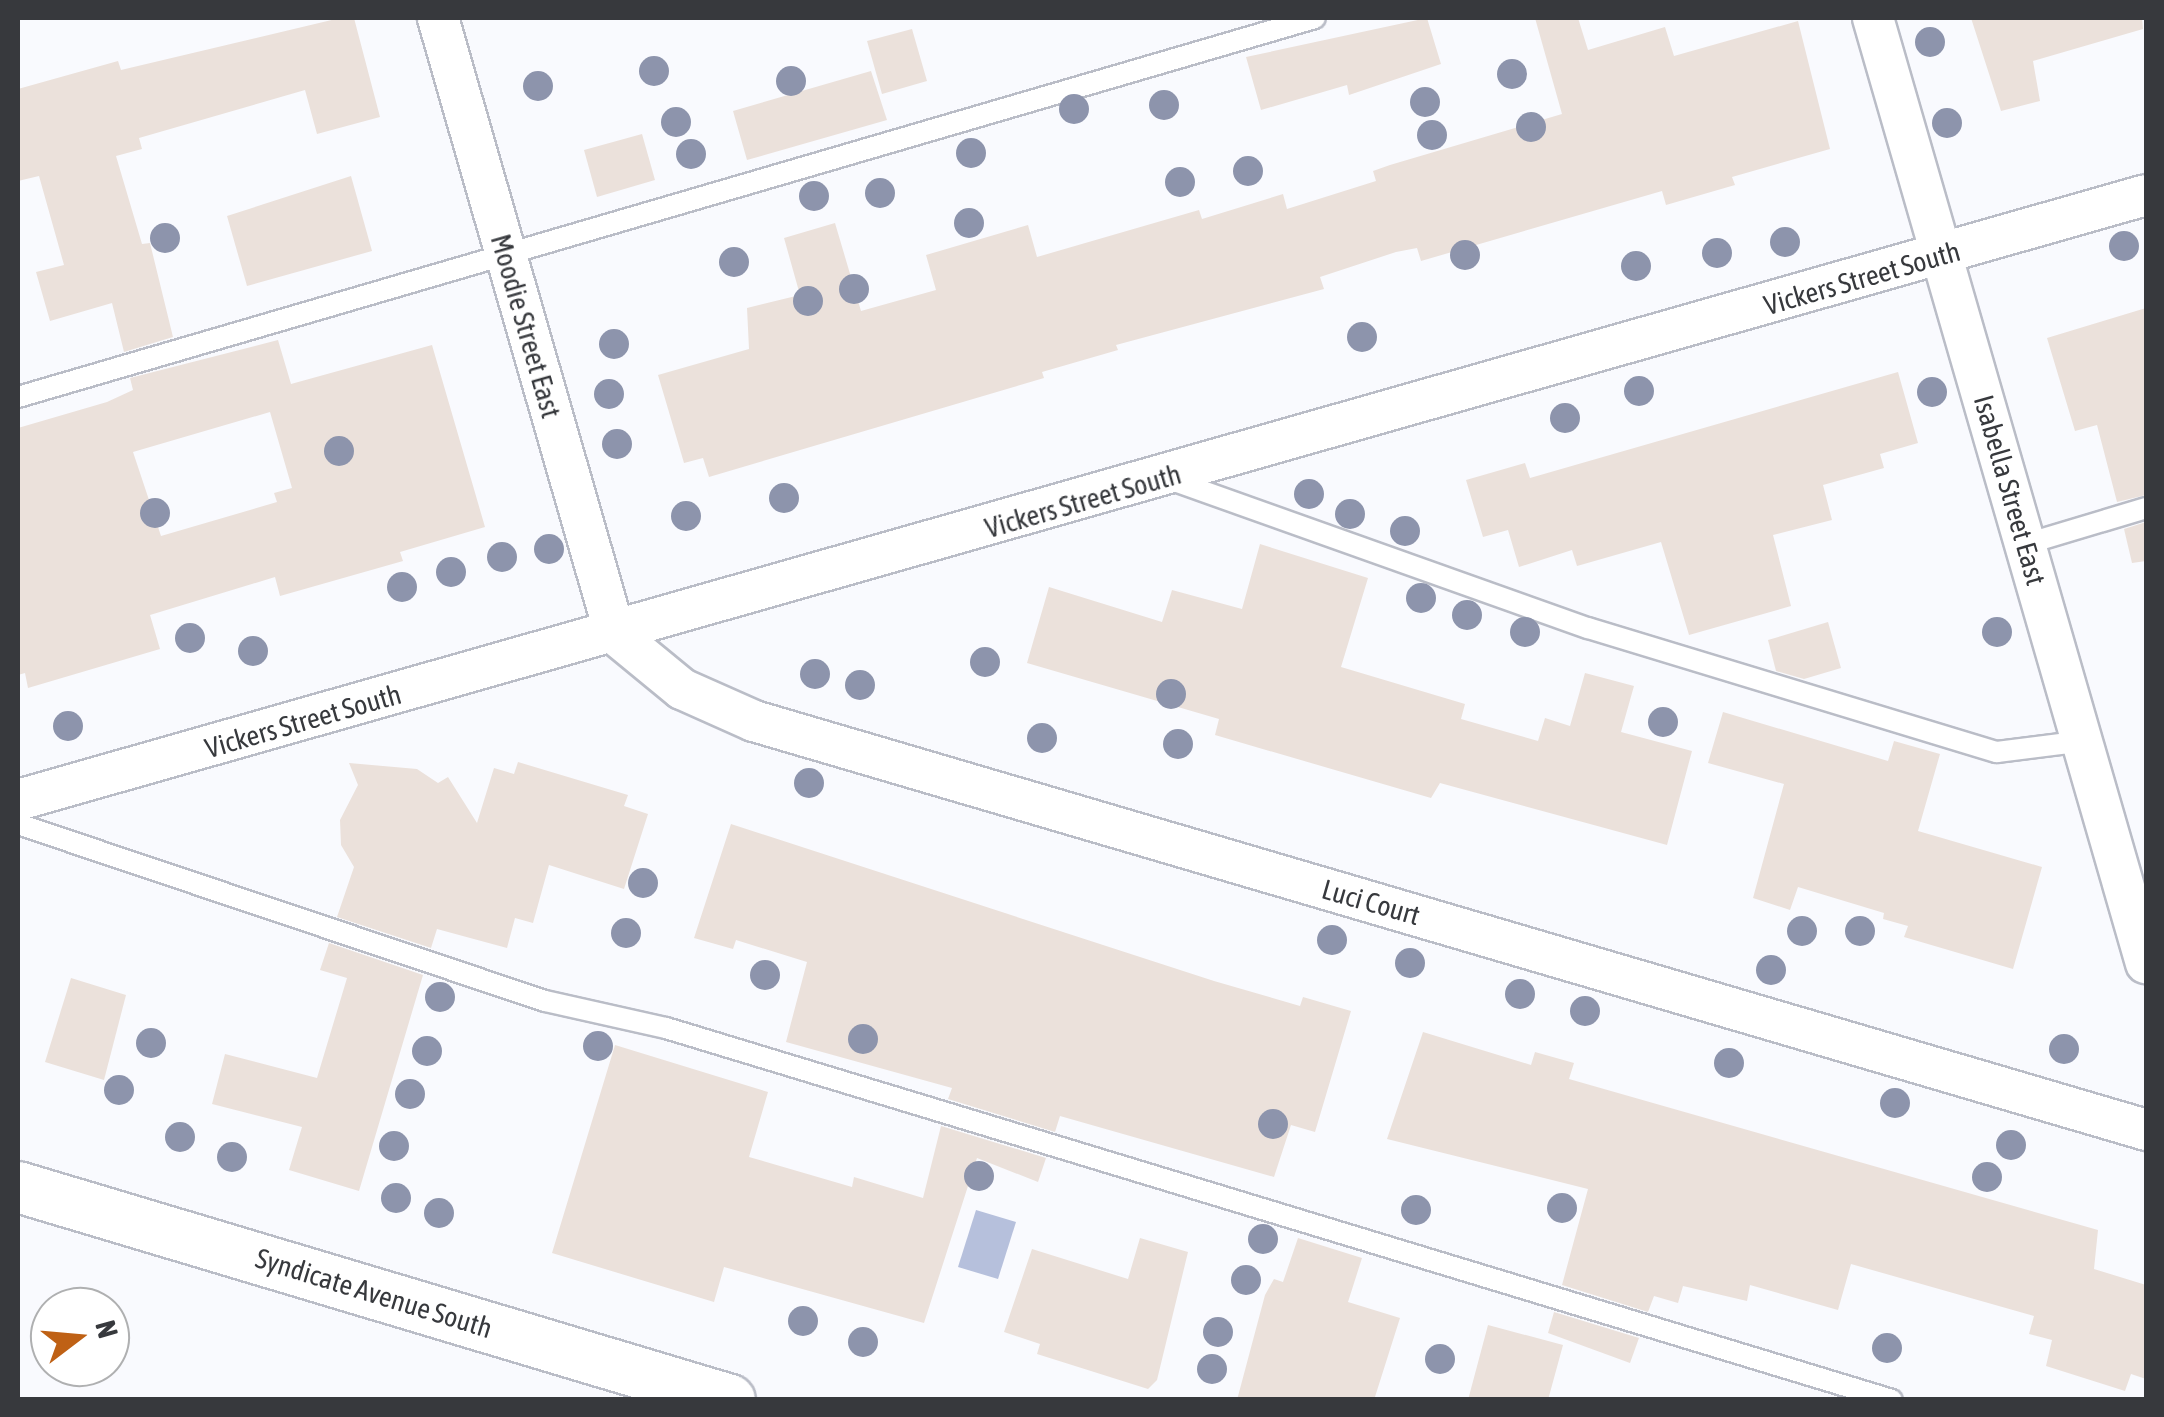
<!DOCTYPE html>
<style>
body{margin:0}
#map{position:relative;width:2164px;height:1417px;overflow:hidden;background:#f9fafe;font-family:"Asap Condensed",sans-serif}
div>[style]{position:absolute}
.water>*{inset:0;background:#b6c0dc}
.building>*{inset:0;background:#ebe1db}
.roads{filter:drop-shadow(2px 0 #babdc7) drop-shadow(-2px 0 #babdc7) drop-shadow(0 2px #babdc7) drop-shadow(0 -2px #babdc7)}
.service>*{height:20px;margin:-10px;padding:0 10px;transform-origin:10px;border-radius:10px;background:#fff}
.minor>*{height:40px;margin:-20px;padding:0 20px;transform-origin:20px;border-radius:20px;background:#fff}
.tertiary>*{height:50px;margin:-25px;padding:0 25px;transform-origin:25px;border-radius:25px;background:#fff}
.trees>*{width:30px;height:30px;margin:-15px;border-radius:50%;background:#8d94ac}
span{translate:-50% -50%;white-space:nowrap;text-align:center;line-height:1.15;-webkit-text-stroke:9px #fff;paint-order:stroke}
.street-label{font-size:28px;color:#37393d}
.frame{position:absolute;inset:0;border:20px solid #37393d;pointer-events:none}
.north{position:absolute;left:30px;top:1287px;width:100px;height:100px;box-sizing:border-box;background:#fff;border:2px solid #afb0b1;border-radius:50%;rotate:74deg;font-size:28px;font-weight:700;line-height:40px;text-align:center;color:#37393d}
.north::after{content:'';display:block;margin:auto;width:35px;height:45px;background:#bf6115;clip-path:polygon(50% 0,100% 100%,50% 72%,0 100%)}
</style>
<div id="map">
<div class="water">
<div style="clip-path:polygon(976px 1210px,1016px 1222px,998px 1279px,958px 1267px)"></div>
</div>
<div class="building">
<div style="clip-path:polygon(340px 18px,354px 18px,380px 117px,317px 134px,305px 90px,139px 138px,142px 149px,116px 156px,142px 244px,150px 243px,173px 337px,124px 352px,112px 303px,50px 321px,36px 272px,64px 265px,39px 176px,18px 181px,18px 89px,118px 61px,121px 70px)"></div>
<div style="clip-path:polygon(1427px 18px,1441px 64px,1349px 95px,1347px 85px,1261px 110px,1246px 57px)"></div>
<div style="clip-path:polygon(1535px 18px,1578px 18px,1588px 50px,1665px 27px,1674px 56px,1798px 21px,1830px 149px,1732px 177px,1735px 185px,1666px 205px,1662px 191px,1421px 261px,1417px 248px,1396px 252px,1320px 277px,1324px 289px,1116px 345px,1118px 350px,1042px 372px,1044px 378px,709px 477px,703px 458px,684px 463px,658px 375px,749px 349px,747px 308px,800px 295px,784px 238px,835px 223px,861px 311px,936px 290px,926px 255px,1028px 225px,1037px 257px,1199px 210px,1202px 219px,1283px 194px,1287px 209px,1376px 181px,1373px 171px,1390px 165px,1562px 114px)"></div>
<div style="clip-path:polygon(1971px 18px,2142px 18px,2143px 29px,2033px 61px,2040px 101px,2001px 111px)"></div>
<div style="clip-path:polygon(912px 29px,927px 81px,882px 94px,867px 41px)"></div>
<div style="clip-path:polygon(871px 71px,887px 120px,747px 160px,733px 111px)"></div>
<div style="clip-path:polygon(642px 134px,655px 180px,597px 197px,584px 150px)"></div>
<div style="clip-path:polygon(351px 176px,372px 251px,247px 286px,227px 216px)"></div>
<div style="clip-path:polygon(2146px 308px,2146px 495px,2117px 502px,2097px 425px,2075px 431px,2047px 338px)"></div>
<div style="clip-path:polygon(evenodd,278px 340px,291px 384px,432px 345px,485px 527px,400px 552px,403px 561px,280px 596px,275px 577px,150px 615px,160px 649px,28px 688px,25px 673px,18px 675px,18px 428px,107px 402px,133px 390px,130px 378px,278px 340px,270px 412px,292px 488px,274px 493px,277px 502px,161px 536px,133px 452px,270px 412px)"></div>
<div style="clip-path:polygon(1898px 372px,1918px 443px,1880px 454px,1884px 468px,1823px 485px,1832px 520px,1773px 535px,1791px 606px,1689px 635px,1661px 542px,1577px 566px,1572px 550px,1519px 567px,1508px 530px,1483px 537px,1466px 480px,1525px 463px,1530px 478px)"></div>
<div style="clip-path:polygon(2146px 522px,2146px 561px,2132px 563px,2124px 529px)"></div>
<div style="clip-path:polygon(1260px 544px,1368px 578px,1341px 667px,1465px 704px,1461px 719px,1538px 741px,1545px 718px,1570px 726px,1585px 673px,1634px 686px,1621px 732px,1692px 751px,1667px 845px,1440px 783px,1431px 798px,1215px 735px,1219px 719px,1027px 663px,1049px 587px,1162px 622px,1172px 590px,1242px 609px)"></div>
<div style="clip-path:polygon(1828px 622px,1841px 668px,1804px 679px,1776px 671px,1768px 640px)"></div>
<div style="clip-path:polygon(1723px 712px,1888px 761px,1894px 741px,1940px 754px,1918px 831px,2042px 867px,2013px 969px,1904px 937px,1908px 926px,1883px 919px,1884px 913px,1798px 887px,1790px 910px,1753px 898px,1784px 784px,1708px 763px)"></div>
<div style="clip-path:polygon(518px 762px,628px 795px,624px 806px,648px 814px,624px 889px,549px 865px,533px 923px,515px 918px,507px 948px,437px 929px,431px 948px,337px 917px,354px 867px,341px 845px,340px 820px,358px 785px,349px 763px,417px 769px,438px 783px,448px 777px,477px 823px,494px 768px,514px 774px)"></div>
<div style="clip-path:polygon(731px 824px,1214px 981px,1300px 1006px,1303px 997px,1351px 1011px,1315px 1132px,1291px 1125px,1274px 1177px,1060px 1116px,1055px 1132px,948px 1099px,952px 1088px,786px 1042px,807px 962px,736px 940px,733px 949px,694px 938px)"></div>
<div style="clip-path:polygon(329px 943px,423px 975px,359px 1191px,289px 1170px,302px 1127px,212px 1104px,225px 1054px,317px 1078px,347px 978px,320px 970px)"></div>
<div style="clip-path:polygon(71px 978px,126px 995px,104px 1080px,45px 1062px)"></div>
<div style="clip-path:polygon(1423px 1032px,1531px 1065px,1535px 1052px,1574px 1063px,1569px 1079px,2098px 1230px,2094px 1269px,2146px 1285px,2146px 1379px,2131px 1374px,2125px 1391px,2046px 1366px,2052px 1340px,2029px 1334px,2034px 1316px,1851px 1264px,1838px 1310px,1750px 1285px,1747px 1301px,1683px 1286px,1678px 1303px,1654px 1296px,1648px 1312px,1562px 1285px,1588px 1189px,1387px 1139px)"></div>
<div style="clip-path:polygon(615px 1045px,768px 1092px,749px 1157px,852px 1187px,854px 1177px,923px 1198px,941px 1126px,1046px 1158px,1038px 1182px,977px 1158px,924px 1323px,724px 1267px,714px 1302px,552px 1253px)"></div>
<div style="clip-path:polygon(1140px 1238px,1188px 1252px,1157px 1380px,1148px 1389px,1037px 1354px,1040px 1344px,1004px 1332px,1032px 1249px,1128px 1279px)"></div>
<div style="clip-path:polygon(1298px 1238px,1362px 1258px,1348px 1302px,1400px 1318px,1374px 1400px,1237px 1400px,1265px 1295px,1274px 1279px,1283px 1282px)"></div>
<div style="clip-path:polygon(1554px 1312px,1639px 1338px,1630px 1363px,1548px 1333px)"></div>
<div style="clip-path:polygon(1488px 1325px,1563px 1345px,1548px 1400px,1468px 1400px)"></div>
</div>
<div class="roads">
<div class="service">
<div style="left:18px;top:397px;width:1351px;rotate:-16.29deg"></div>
<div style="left:1166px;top:478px;width:448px;rotate:19.6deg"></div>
<div style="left:1588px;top:628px;width:427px;rotate:16.9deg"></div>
<div style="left:1997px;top:752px;width:88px;rotate:-7.2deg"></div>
<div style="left:2026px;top:544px;width:125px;rotate:-16.7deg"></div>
<div style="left:18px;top:824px;width:556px;rotate:18.57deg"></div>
<div style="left:545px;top:1001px;width:124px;rotate:12.6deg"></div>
<div style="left:666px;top:1028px;width:1281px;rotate:16.88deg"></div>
</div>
<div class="minor">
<div style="left:438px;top:18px;width:641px;rotate:73.97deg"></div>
<div style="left:1873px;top:18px;width:984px;rotate:73.89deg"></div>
<div style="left:615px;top:634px;width:87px;rotate:39.4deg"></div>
<div style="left:682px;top:689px;width:79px;rotate:24deg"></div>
<div style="left:754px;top:721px;width:1451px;rotate:16.37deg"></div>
<div style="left:18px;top:800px;width:2212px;rotate:-15.87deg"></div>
</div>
<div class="tertiary">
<div style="left:18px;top:1187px;width:743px;rotate:16.65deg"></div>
</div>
</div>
<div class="trees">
<div style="left:1930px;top:42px"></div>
<div style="left:654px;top:71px"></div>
<div style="left:1512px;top:74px"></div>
<div style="left:791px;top:81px"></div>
<div style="left:538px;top:86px"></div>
<div style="left:1425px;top:102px"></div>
<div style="left:1164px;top:105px"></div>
<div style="left:1074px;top:109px"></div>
<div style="left:676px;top:122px"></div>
<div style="left:1947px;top:123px"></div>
<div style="left:1531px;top:127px"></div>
<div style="left:1432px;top:135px"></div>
<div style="left:971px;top:153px"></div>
<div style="left:691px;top:154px"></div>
<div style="left:1248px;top:171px"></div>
<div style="left:1180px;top:182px"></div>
<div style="left:880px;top:193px"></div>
<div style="left:814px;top:196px"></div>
<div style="left:969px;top:223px"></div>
<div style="left:165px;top:238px"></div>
<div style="left:1785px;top:242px"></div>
<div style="left:2124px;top:246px"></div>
<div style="left:1717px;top:253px"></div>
<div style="left:1465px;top:255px"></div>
<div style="left:734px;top:262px"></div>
<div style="left:1636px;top:266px"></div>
<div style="left:854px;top:289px"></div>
<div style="left:808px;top:301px"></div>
<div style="left:1362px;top:337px"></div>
<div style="left:614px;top:344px"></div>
<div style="left:1639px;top:391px"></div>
<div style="left:1932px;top:392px"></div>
<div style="left:609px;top:394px"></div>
<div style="left:1565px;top:418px"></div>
<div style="left:617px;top:444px"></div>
<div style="left:339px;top:451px"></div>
<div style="left:1309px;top:494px"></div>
<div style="left:784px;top:498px"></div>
<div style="left:155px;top:513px"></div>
<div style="left:1350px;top:514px"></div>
<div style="left:686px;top:516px"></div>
<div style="left:1405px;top:531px"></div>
<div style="left:549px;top:549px"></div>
<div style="left:502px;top:557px"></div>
<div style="left:451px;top:572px"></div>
<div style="left:402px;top:587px"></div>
<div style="left:1421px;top:598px"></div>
<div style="left:1467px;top:615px"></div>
<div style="left:1525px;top:632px"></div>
<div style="left:1997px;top:632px"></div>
<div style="left:190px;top:638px"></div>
<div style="left:253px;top:651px"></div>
<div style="left:985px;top:662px"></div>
<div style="left:815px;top:674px"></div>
<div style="left:860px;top:685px"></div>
<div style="left:1171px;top:694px"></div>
<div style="left:1663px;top:722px"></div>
<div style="left:68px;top:726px"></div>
<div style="left:1042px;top:738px"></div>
<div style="left:1178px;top:744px"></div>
<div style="left:809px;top:783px"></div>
<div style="left:643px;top:883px"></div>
<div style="left:1802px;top:931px"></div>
<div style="left:1860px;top:931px"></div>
<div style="left:626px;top:933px"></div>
<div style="left:1332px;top:940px"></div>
<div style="left:1410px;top:963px"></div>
<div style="left:1771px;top:970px"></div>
<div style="left:765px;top:975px"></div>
<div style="left:1520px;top:994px"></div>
<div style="left:440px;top:997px"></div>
<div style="left:1585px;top:1011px"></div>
<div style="left:863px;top:1039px"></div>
<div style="left:151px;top:1043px"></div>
<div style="left:598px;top:1046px"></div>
<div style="left:2064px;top:1049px"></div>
<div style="left:427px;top:1051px"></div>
<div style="left:1729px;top:1063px"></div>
<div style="left:119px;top:1090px"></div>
<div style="left:410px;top:1094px"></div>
<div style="left:1895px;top:1103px"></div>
<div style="left:1273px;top:1124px"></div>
<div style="left:180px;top:1137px"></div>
<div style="left:2011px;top:1145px"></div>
<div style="left:394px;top:1146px"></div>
<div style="left:232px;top:1157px"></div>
<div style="left:979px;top:1176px"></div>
<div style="left:1987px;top:1177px"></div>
<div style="left:396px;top:1198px"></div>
<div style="left:1562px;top:1208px"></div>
<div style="left:1416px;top:1210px"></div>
<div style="left:439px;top:1213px"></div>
<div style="left:1263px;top:1239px"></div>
<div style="left:1246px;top:1280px"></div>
<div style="left:803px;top:1321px"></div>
<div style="left:1218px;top:1332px"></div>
<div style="left:863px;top:1342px"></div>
<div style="left:1887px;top:1348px"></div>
<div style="left:1440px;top:1359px"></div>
<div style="left:1212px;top:1369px"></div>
</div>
<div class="street-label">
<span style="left:1862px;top:278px;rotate:-16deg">Vickers Street South</span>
<span style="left:526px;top:326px;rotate:74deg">Moodie Street East</span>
<span style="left:2010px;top:490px;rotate:74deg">Isabella Street East</span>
<span style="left:1083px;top:501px;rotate:-16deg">Vickers Street South</span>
<span style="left:303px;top:721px;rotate:-16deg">Vickers Street South</span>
<span style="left:1371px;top:902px;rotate:16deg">Luci Court</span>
<span style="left:374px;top:1293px;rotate:17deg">Syndicate Avenue South</span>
</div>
<div class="frame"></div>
<div class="north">N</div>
</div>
